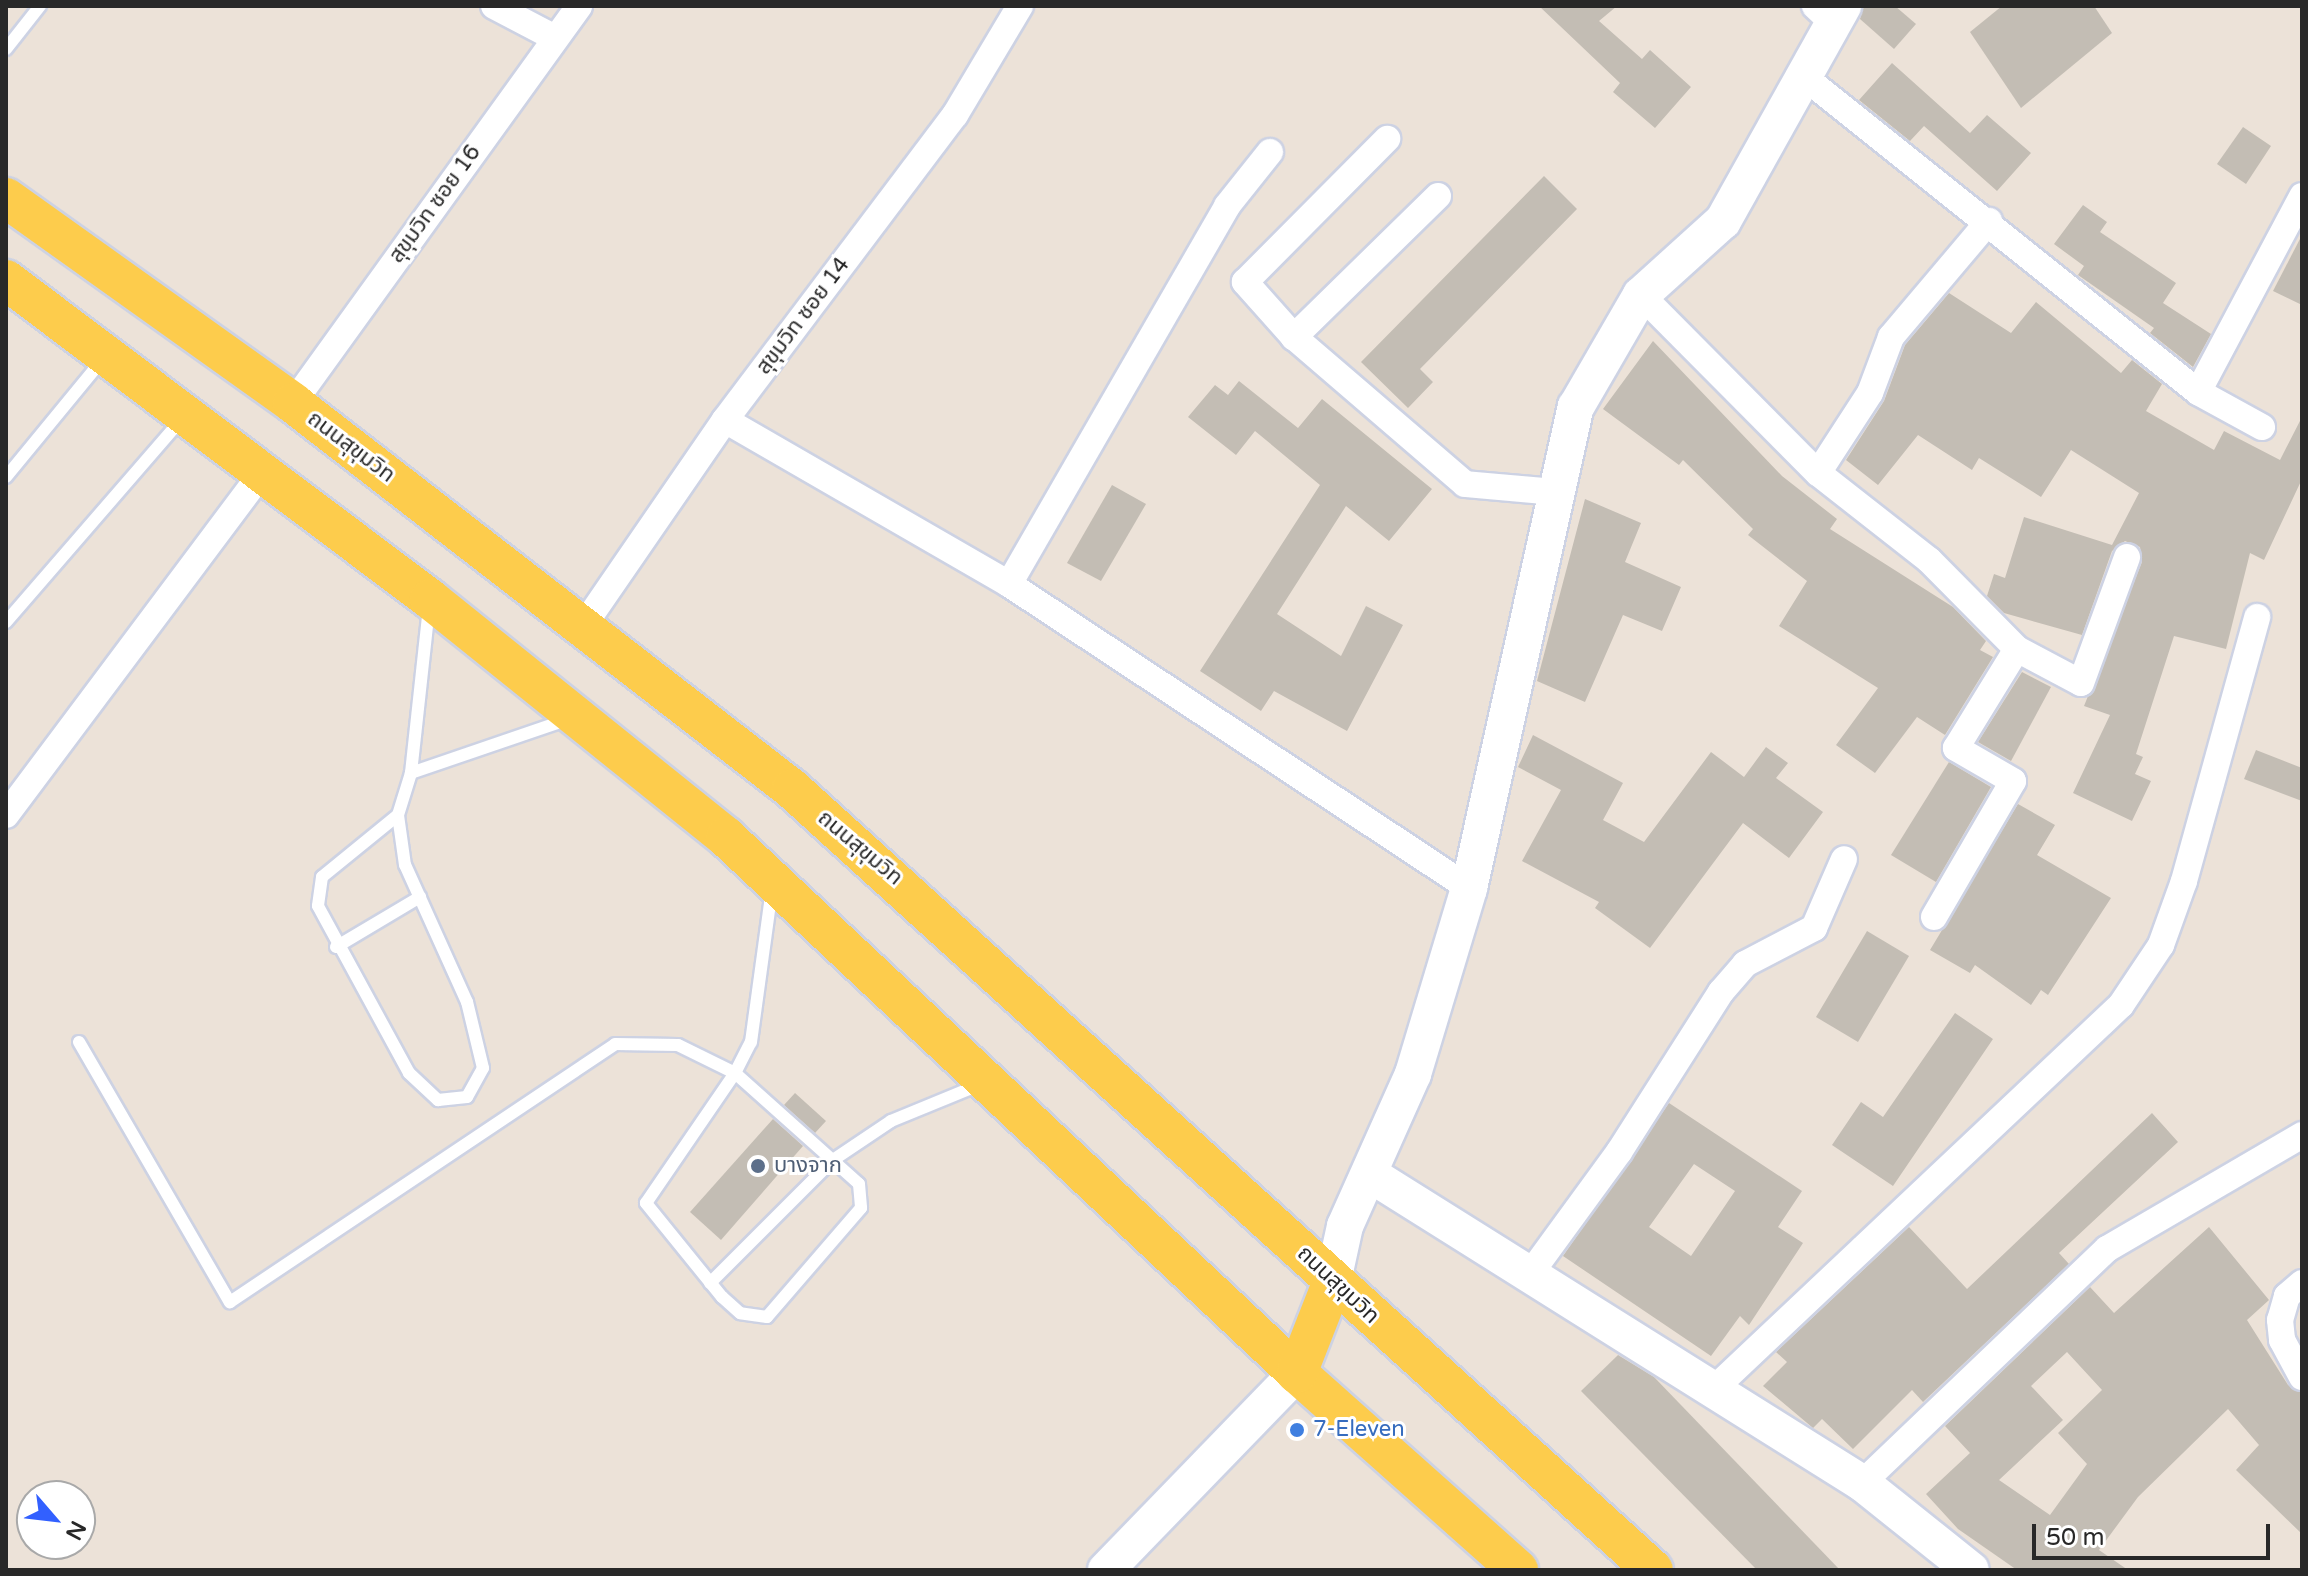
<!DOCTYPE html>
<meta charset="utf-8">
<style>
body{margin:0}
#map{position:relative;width:2308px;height:1576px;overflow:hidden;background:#ece2d8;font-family:"Varela Round","Noto Sans Thai",sans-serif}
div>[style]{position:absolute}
.building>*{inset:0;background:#c3bdb4}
.roads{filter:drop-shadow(2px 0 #cdd2e3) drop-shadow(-2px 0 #cdd2e3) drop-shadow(0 2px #cdd2e3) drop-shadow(0 -2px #cdd2e3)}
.lane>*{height:12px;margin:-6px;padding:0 6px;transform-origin:6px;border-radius:6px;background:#fff}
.street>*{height:26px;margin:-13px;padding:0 13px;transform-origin:13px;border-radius:13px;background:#fff}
.secondary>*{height:36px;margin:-18px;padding:0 18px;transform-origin:18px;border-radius:18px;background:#fff}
.primary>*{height:40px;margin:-20px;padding:0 20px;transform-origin:20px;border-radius:20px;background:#fdcc4c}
.dots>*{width:22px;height:22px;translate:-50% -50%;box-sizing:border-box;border:4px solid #fff;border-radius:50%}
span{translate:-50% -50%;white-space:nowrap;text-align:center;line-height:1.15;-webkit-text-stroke:6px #fff;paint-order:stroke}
.street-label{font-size:22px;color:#282828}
.service-label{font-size:22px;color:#4e5e75}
.left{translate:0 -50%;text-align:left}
.shop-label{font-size:22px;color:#366cbe}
.frame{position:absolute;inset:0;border:8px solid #282828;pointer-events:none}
.north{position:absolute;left:16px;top:1480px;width:80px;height:80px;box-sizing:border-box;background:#fff;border:2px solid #a9a9a9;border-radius:50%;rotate:118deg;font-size:22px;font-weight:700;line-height:32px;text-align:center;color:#282828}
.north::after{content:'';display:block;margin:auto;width:28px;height:36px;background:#3260ff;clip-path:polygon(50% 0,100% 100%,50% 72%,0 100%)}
.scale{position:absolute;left:2032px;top:1524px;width:238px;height:36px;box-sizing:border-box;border:4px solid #282828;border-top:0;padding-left:10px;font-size:24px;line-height:28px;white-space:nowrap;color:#282828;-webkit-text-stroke:6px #fff;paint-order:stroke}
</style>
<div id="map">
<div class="building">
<div style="clip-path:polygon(1539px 6px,1617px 6px,1599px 21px,1642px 59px,1650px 50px,1691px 87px,1655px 128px,1613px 92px,1620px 83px)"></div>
<div style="clip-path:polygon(1864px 6px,1895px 6px,1916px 24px,1894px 49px,1860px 19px)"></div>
<div style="clip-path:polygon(2002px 6px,2094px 6px,2112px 33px,2021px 108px,1970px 32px)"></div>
<div style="clip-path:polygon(1892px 63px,1970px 133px,1987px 115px,2031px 153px,1997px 191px,1924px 126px,1910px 141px,1859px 100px)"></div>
<div style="clip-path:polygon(2243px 127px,2271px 146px,2246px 184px,2217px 164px)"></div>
<div style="clip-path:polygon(1544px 176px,1577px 209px,1420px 369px,1433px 382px,1408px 408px,1361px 362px)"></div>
<div style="clip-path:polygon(2083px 205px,2107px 222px,2100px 232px,2176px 283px,2163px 303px,2211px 334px,2193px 367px,2150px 333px,2154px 328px,2078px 275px,2084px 266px,2054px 244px)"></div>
<div style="clip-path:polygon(2302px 235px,2302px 305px,2273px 291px)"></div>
<div style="clip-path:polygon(1949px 293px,2011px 333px,2036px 302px,2121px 373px,2132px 360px,2162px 384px,2146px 411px,2214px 450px,2224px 431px,2280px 460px,2302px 417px,2302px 479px,2264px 560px,2250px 553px,2226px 649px,2174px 636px,2136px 754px,2143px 757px,2135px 774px,2151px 781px,2132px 821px,2073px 793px,2110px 715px,2084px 706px,2142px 562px,2140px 547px,2125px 541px,2112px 551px,2082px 635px,2004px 613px,1987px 596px,1994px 574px,2005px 578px,2024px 517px,2112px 545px,2139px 493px,2071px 450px,2041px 497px,1979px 458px,1972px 470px,1918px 435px,1878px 485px,1846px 460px,1884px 401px,1905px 345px)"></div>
<div style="clip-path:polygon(1653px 341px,1782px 476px,1837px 519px,1830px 529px,1953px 607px,1986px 641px,1980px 650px,1993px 657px,1945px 735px,1917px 717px,1875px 773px,1836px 745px,1878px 688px,1779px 626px,1807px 581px,1748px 535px,1753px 529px,1683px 460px,1679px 465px,1603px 409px)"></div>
<div style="clip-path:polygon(1239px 381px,1298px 428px,1322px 399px,1432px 489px,1389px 541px,1346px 506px,1277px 614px,1341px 656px,1366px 606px,1403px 625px,1347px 731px,1274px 691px,1261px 711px,1200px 671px,1320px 485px,1255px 431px,1236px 455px,1188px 417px,1215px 385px,1228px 395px)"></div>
<div style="clip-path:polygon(1112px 485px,1146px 504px,1101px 581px,1067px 563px)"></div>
<div style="clip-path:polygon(1585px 499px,1641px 523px,1625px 562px,1681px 587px,1662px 631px,1623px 615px,1585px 702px,1537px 681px)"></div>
<div style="clip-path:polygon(2022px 672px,2051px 687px,2011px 761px,1978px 742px)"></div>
<div style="clip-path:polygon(1533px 735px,1623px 783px,1603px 820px,1644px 842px,1711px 752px,1744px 777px,1766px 747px,1788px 763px,1776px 778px,1823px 812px,1789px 858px,1743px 823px,1650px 948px,1595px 908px,1599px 902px,1522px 861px,1561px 790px,1518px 767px)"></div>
<div style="clip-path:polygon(2256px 750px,2302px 768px,2302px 801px,2244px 779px)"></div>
<div style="clip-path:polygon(1949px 762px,1991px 787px,1936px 882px,1891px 855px)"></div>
<div style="clip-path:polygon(2018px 804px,2055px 825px,2037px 855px,2111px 898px,2048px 995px,2041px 990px,2031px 1005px,1975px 965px,1970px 973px,1930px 950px)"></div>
<div style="clip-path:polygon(1867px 931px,1909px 956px,1858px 1042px,1816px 1017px)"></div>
<div style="clip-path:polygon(1955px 1013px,1993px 1039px,1893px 1186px,1832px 1145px,1861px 1102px,1883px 1117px)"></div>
<div style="clip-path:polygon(795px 1093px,826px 1121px,815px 1133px,784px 1105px)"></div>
<div style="clip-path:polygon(evenodd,1669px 1103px,1802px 1191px,1778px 1227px,1803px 1243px,1749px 1325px,1740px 1316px,1711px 1356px,1563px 1256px,1669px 1103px,1694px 1164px,1735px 1191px,1691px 1256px,1649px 1227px,1694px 1164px)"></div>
<div style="clip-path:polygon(2152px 1113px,2178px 1142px,2059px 1253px,2069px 1264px,1923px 1402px,1912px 1390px,1853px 1449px,1822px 1419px,1813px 1428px,1763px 1386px,1787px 1362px,1776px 1352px,1909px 1227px,1967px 1289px)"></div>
<div style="clip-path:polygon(773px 1119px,803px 1146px,721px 1240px,690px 1212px)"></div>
<div style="clip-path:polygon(evenodd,2209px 1227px,2269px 1300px,2247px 1320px,2288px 1385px,2302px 1393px,2302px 1534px,2236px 1470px,2259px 1445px,2228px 1409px,2138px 1497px,2099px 1550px,2128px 1570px,2017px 1570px,1958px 1529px,1926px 1494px,1970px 1453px,1945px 1426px,2090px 1287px,2114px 1313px,2209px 1227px,2067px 1352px,2102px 1390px,2058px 1433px,2087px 1464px,2050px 1515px,1999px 1480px,2063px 1420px,2031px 1386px,2067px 1352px)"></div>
<div style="clip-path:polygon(1618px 1355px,1654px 1377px,1840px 1570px,1757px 1570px,1581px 1391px)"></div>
</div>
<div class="roads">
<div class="lane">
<div style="left:6px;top:49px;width:55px;rotate:-51.7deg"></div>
<div style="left:6px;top:477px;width:151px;rotate:-50.6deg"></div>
<div style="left:6px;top:622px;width:269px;rotate:-49.1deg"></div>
<div style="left:411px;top:773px;width:167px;rotate:-83.8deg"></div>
<div style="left:398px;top:815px;width:98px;rotate:140.8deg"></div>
<div style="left:322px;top:877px;width:29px;rotate:98deg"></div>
<div style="left:318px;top:906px;width:190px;rotate:61.4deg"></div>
<div style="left:409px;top:1073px;width:40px;rotate:43deg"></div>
<div style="left:438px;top:1100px;width:29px;rotate:-6deg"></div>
<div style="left:467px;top:1097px;width:33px;rotate:-61deg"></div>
<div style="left:483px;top:1068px;width:68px;rotate:-103.6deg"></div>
<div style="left:467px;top:1002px;width:150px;rotate:-114.3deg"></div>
<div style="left:405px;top:865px;width:50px;rotate:-98deg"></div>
<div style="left:398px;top:815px;width:44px;rotate:-72.8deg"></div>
<div style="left:411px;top:773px;width:167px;rotate:-18.9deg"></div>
<div style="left:336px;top:947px;width:98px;rotate:-30.8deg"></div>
<div style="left:79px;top:1042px;width:301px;rotate:59.9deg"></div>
<div style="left:230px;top:1302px;width:463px;rotate:-33.8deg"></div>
<div style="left:615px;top:1044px;width:63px;rotate:0.9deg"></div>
<div style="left:678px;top:1045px;width:64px;rotate:26.2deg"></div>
<div style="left:735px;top:1073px;width:166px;rotate:41.8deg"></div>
<div style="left:859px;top:1184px;width:24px;rotate:85deg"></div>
<div style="left:861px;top:1208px;width:144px;rotate:130.8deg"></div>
<div style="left:767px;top:1317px;width:27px;rotate:-172deg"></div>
<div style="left:740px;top:1313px;width:24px;rotate:-138deg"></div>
<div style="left:722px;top:1297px;width:121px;rotate:-129deg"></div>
<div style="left:646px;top:1203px;width:158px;rotate:-55.6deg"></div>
<div style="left:735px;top:1073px;width:35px;rotate:-63deg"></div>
<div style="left:751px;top:1042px;width:154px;rotate:-82.2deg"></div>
<div style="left:710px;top:1283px;width:174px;rotate:-45deg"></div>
<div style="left:833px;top:1160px;width:70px;rotate:-33.9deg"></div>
<div style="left:891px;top:1121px;width:97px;rotate:-22.3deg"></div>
</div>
<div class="street">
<div style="left:494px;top:6px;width:69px;rotate:27.7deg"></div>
<div style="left:1815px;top:6px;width:22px;rotate:43deg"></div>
<div style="left:1803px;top:76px;width:506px;rotate:38.66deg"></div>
<div style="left:2198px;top:392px;width:73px;rotate:28.7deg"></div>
<div style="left:1438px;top:196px;width:202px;rotate:135.6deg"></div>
<div style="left:1294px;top:337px;width:225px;rotate:40.7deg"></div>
<div style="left:1465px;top:484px;width:89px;rotate:5.1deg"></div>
<div style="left:1641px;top:295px;width:251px;rotate:45.2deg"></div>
<div style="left:1818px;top:473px;width:141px;rotate:38.1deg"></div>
<div style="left:1929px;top:560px;width:125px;rotate:45.3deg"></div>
<div style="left:2017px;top:649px;width:72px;rotate:28deg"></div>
<div style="left:2081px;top:683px;width:134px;rotate:-69.9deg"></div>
<div style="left:1294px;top:337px;width:74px;rotate:-131.7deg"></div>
<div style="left:1245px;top:282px;width:202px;rotate:-45.2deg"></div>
<div style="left:2198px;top:392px;width:222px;rotate:-62deg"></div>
<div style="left:293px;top:403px;width:489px;rotate:-54.2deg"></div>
<div style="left:725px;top:420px;width:328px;rotate:30deg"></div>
<div style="left:1009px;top:584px;width:551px;rotate:33.46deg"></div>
<div style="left:1818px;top:473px;width:95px;rotate:-57deg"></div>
<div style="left:1870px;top:393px;width:60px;rotate:-69.4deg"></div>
<div style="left:1891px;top:337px;width:152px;rotate:-49.8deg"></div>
<div style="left:1009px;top:584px;width:436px;rotate:-60deg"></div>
<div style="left:1227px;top:206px;width:69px;rotate:-51.5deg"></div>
<div style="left:584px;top:625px;width:249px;rotate:-55.5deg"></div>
<div style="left:725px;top:420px;width:382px;rotate:-53deg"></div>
<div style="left:955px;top:115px;width:127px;rotate:-59.2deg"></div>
<div style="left:6px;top:815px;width:429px;rotate:-53.2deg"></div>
<div style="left:1934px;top:917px;width:157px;rotate:-59.8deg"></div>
<div style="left:2013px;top:781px;width:66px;rotate:-149.9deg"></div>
<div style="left:1956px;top:748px;width:116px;rotate:-58.4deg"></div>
<div style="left:1530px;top:1274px;width:151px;rotate:-53.9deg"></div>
<div style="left:1619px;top:1152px;width:190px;rotate:-57.5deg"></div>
<div style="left:1721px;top:992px;width:37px;rotate:-49deg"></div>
<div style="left:1745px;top:964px;width:78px;rotate:-27.6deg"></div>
<div style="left:1814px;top:928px;width:75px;rotate:-66.5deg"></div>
<div style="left:2302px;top:1283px;width:20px;rotate:139deg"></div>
<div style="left:2287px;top:1296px;width:25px;rotate:106deg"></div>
<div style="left:2280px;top:1320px;width:20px;rotate:84deg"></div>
<div style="left:2282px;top:1340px;width:42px;rotate:61.6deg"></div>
<div style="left:1715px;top:1388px;width:558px;rotate:-43.33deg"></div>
<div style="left:2121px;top:1005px;width:72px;rotate:-56.3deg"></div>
<div style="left:2161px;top:945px;width:68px;rotate:-70.2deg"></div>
<div style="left:2184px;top:881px;width:274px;rotate:-74.5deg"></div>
<div style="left:1862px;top:1483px;width:339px;rotate:-43.7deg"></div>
<div style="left:2107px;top:1249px;width:226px;rotate:-30.3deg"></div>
</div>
<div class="secondary">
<div style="left:1371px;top:1175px;width:580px;rotate:32.1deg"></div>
<div style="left:1862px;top:1483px;width:139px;rotate:38.6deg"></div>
<div style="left:1333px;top:1281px;width:56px;rotate:-77.7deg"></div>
<div style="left:1345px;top:1226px;width:167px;rotate:-65.9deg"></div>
<div style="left:1413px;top:1074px;width:194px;rotate:-73.2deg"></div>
<div style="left:1469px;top:888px;width:493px;rotate:-77.5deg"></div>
<div style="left:1576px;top:407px;width:129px;rotate:-59.9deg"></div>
<div style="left:1641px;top:295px;width:110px;rotate:-42.1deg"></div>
<div style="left:1723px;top:221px;width:246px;rotate:-60.8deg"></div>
<div style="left:1106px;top:1570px;width:274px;rotate:-45.9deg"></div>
</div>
<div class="primary">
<div style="left:6px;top:198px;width:353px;rotate:35.5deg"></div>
<div style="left:293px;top:403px;width:631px;rotate:37.72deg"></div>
<div style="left:792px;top:789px;width:1162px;rotate:42.21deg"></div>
<div style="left:6px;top:280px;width:531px;rotate:36.96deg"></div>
<div style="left:430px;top:599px;width:380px;rotate:38.8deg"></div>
<div style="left:726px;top:837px;width:783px;rotate:43.19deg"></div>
<div style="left:1297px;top:1373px;width:296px;rotate:41.7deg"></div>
<div style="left:1297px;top:1373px;width:99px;rotate:-68.6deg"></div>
</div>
</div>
<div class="dots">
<div style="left:758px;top:1166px;background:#5c6f8a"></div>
<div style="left:1297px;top:1430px;background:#3f7fe0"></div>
</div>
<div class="street-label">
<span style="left:435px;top:204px;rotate:-54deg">สุขุมวิท ซอย 16</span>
<span style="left:803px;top:316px;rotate:-53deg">สุขุมวิท ซอย 14</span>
<span style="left:351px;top:447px;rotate:37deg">ถนนสุขุมวิท</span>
<span style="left:860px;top:848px;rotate:40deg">ถนนสุขุมวิท</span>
<span style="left:1338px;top:1285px;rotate:43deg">ถนนสุขุมวิท</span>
</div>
<div class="service-label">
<span class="left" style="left:774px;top:1166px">บางจาก</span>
</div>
<div class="shop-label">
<span class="left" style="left:1313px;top:1430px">7-Eleven</span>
</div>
<div class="frame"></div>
<div class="north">N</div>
<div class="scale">50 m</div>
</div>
